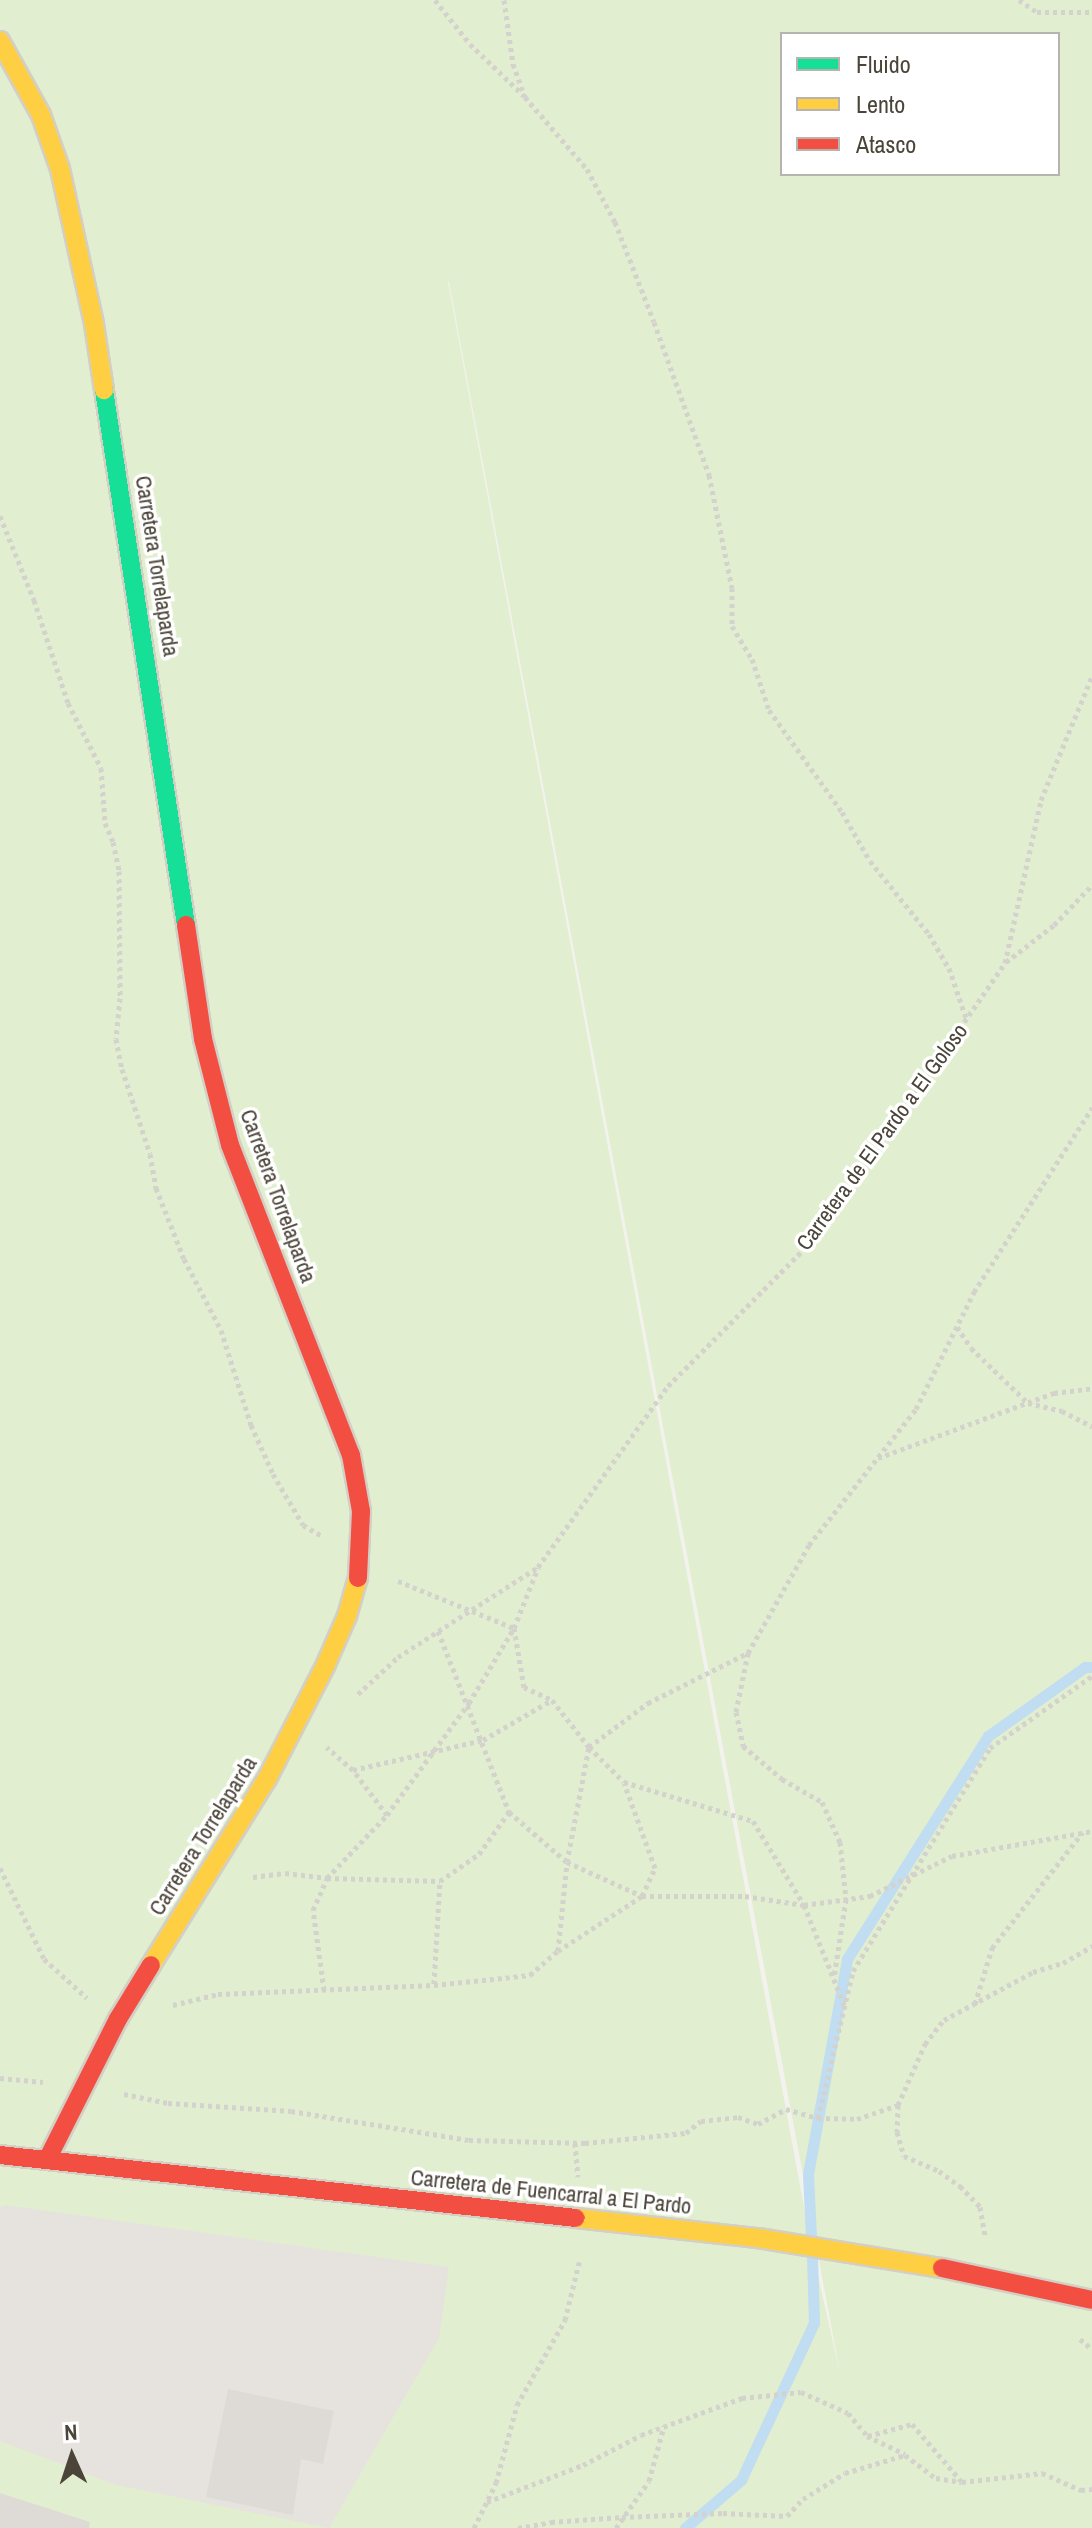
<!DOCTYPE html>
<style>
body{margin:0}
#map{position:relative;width:1092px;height:2528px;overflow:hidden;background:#f4f2ee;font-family:"Archivo Narrow",sans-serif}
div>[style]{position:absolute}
.green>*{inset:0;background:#e1eecf}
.parking>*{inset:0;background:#e6e3df}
.stream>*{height:11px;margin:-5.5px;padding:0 5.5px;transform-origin:5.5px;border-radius:5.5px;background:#c0ddf1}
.building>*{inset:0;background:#dedbd6}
.path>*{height:5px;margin-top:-2.5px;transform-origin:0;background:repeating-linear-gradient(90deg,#d3d2cc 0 4px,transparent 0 8px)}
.roads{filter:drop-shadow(2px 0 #d3cfc5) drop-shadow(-2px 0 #d3cfc5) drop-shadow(0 2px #d3cfc5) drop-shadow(0 -2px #d3cfc5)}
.fast>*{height:18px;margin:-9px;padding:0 9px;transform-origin:9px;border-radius:9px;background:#16e098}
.slow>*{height:18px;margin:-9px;padding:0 9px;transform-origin:9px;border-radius:9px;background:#ffcf43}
.jam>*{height:18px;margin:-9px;padding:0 9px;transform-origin:9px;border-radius:9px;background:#f24e42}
span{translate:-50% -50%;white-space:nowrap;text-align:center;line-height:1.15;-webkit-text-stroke:7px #fff;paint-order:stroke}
.street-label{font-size:22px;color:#4b4439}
.legend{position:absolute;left:780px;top:32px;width:280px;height:144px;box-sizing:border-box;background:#fff;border:2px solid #b7b4b0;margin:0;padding:10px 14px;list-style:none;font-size:24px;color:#4b4439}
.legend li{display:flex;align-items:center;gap:16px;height:40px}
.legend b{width:40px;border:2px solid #b7b4b0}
.north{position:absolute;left:32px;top:2416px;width:80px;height:80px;-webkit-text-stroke:6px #fff;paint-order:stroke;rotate:357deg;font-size:22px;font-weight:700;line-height:32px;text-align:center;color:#4b4439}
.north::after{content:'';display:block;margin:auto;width:28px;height:36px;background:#4b4439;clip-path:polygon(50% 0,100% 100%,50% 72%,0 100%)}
</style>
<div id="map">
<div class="green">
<div style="clip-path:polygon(evenodd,0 0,1092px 0,1092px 2528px,0 2528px,0 0,782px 34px,1058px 34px,1058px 174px,782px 174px,782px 34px,0 0,448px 282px,449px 282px,840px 2373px,811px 2245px,448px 282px)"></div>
</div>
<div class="parking">
<div style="clip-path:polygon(5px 2205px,449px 2267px,439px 2338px,329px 2528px,116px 2485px,0 2441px,0 2207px)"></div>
</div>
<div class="stream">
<div style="left:811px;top:2236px;width:62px;rotate:-92.8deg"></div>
<div style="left:808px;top:2174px;width:219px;rotate:-79.7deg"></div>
<div style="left:847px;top:1959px;width:264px;rotate:-57.7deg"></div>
<div style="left:988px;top:1736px;width:119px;rotate:-35.4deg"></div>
<div style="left:1085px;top:1667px;width:7px"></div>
<div style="left:685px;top:2528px;width:74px;rotate:-40.6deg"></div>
<div style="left:741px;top:2480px;width:173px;rotate:-65.1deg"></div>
<div style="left:814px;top:2323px;width:69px;rotate:-91.7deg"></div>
</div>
<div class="building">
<div style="clip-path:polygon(228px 2389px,334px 2411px,323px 2464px,301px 2459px,293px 2515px,206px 2497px)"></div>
<div style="clip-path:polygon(0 2493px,90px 2522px,89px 2528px,0 2528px)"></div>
</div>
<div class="path">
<div style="left:435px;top:0;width:56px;rotate:51.5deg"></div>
<div style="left:470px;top:44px;width:75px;rotate:43.9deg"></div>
<div style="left:504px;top:0;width:65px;rotate:82deg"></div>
<div style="left:513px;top:64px;width:35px;rotate:70deg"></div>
<div style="left:525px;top:97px;width:95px;rotate:49.3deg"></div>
<div style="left:587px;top:169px;width:60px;rotate:62.2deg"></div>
<div style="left:615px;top:222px;width:107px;rotate:68.7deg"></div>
<div style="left:654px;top:322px;width:163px;rotate:70.2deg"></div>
<div style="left:709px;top:475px;width:115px;rotate:78.5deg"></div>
<div style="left:732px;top:588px;width:38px;rotate:90deg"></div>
<div style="left:732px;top:626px;width:39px;rotate:59deg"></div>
<div style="left:752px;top:659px;width:54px;rotate:71.6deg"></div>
<div style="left:769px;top:710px;width:125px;rotate:54.4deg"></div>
<div style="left:842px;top:812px;width:56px;rotate:60.3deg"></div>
<div style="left:870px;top:861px;width:94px;rotate:51.1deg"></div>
<div style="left:929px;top:934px;width:39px;rotate:60deg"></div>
<div style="left:949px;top:968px;width:53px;rotate:71.2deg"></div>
<div style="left:1019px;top:0;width:22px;rotate:34deg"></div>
<div style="left:1037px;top:12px;width:55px"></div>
<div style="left:0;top:516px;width:91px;rotate:68deg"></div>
<div style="left:34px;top:600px;width:108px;rotate:71.7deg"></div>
<div style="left:68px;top:703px;width:73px;rotate:63.1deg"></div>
<div style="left:101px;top:768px;width:55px;rotate:85.8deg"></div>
<div style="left:105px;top:823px;width:21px;rotate:67deg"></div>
<div style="left:113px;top:842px;width:30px;rotate:78deg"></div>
<div style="left:119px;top:871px;width:127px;rotate:89.5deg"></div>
<div style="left:120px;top:998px;width:41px;rotate:95.6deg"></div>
<div style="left:116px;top:1039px;width:31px;rotate:79deg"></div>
<div style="left:122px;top:1069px;width:89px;rotate:71.8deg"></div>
<div style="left:150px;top:1154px;width:35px;rotate:80deg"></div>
<div style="left:156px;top:1188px;width:76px;rotate:68.5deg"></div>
<div style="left:184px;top:1259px;width:80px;rotate:62.5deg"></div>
<div style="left:221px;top:1330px;width:100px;rotate:72.5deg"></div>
<div style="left:251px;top:1425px;width:54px;rotate:65.8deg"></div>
<div style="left:273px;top:1474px;width:59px;rotate:59.5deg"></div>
<div style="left:303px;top:1525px;width:22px;rotate:30deg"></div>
<div style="left:1006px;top:962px;width:61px;rotate:-37.6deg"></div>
<div style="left:1054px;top:925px;width:55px;rotate:-46.5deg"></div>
<div style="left:957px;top:1327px;width:25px;rotate:56deg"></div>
<div style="left:971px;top:1348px;width:79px;rotate:44deg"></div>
<div style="left:1028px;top:1403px;width:35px;rotate:13deg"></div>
<div style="left:1062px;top:1411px;width:34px;rotate:27deg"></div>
<div style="left:878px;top:1458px;width:188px;rotate:-20.3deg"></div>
<div style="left:1054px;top:1393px;width:38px;rotate:-7deg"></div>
<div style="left:398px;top:1581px;width:125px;rotate:22.1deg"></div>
<div style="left:514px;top:1628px;width:60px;rotate:80.4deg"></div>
<div style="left:524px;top:1687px;width:31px;rotate:25deg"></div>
<div style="left:552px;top:1700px;width:60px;rotate:51.8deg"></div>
<div style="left:589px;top:1747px;width:49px;rotate:45deg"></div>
<div style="left:624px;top:1782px;width:135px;rotate:16.8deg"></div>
<div style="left:753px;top:1821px;width:98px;rotate:58.7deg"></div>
<div style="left:804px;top:1905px;width:110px;rotate:68.1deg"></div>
<div style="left:438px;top:1631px;width:194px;rotate:68.6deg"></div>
<div style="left:509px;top:1812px;width:77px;rotate:40.8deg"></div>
<div style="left:567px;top:1862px;width:82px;rotate:24.4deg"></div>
<div style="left:642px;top:1896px;width:31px;rotate:-65deg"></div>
<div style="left:655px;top:1868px;width:90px;rotate:-110deg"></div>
<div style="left:748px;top:1653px;width:60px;rotate:101.5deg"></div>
<div style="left:736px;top:1712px;width:35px;rotate:78deg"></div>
<div style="left:743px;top:1746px;width:51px;rotate:40.2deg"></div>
<div style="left:782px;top:1779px;width:46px;rotate:29.9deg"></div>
<div style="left:822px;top:1802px;width:44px;rotate:65.8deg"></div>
<div style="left:840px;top:1842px;width:57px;rotate:84deg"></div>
<div style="left:846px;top:1899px;width:79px;rotate:98.7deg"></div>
<div style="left:358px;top:1694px;width:54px;rotate:-42.8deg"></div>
<div style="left:398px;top:1657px;width:166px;rotate:-32.7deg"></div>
<div style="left:538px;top:1567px;width:223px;rotate:-54.3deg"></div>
<div style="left:668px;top:1386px;width:207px;rotate:-45.2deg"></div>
<div style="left:814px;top:1239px;width:336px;rotate:-55.3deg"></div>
<div style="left:1005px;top:963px;width:167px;rotate:-77.5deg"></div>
<div style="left:1041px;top:800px;width:134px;rotate:-67.6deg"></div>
<div style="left:353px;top:1770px;width:133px;rotate:-13deg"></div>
<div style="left:483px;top:1740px;width:80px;rotate:-30.1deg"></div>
<div style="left:387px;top:1815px;width:139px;rotate:-53.8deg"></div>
<div style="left:469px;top:1703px;width:87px;rotate:-59deg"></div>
<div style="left:514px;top:1628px;width:65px;rotate:-68.2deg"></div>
<div style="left:0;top:1868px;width:101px;rotate:64.2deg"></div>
<div style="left:44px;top:1959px;width:58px;rotate:42.2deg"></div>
<div style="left:253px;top:1877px;width:32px;rotate:-7deg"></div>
<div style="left:285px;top:1873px;width:42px;rotate:6.8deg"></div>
<div style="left:327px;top:1878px;width:113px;rotate:1.5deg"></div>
<div style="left:440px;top:1881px;width:47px;rotate:-34.7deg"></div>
<div style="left:479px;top:1854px;width:52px;rotate:-54.5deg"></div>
<div style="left:558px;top:1951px;width:100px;rotate:-33.2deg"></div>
<div style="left:642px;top:1896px;width:103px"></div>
<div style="left:745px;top:1896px;width:60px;rotate:8.7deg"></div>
<div style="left:804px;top:1905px;width:67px;rotate:-7.8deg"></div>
<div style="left:870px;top:1896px;width:91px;rotate:-26deg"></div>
<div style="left:952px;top:1856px;width:142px;rotate:-10.1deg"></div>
<div style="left:434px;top:1984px;width:103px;rotate:-86.7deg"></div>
<div style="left:324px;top:1990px;width:81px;rotate:-97.8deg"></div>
<div style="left:313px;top:1910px;width:35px;rotate:-66deg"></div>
<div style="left:327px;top:1878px;width:87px;rotate:-46.4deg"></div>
<div style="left:387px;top:1815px;width:56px;rotate:-127.1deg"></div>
<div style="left:353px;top:1770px;width:35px;rotate:-139deg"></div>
<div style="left:975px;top:2004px;width:59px;rotate:-73.1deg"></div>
<div style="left:992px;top:1948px;width:147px;rotate:-51.9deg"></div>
<div style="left:173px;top:2005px;width:46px;rotate:-13.7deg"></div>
<div style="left:218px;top:1994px;width:216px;rotate:-2.4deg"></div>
<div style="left:434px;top:1985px;width:97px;rotate:-5.9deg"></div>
<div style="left:530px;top:1975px;width:37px;rotate:-41deg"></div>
<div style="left:558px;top:1951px;width:89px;rotate:-84.2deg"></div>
<div style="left:567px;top:1862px;width:117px;rotate:-79.2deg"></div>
<div style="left:589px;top:1747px;width:74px;rotate:-36.7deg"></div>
<div style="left:648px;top:1703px;width:112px;rotate:-26.6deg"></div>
<div style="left:748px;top:1653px;width:124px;rotate:-60.5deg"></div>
<div style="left:809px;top:1545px;width:173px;rotate:-51.8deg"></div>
<div style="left:916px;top:1409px;width:131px;rotate:-63.6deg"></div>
<div style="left:974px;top:1292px;width:219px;rotate:-57.3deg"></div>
<div style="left:0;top:2078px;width:43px;rotate:5.3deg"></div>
<div style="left:124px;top:2094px;width:45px;rotate:11.6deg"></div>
<div style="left:168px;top:2103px;width:123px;rotate:3.7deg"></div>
<div style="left:291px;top:2111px;width:180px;rotate:9.3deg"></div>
<div style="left:469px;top:2140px;width:116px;rotate:1.5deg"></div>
<div style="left:585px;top:2143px;width:101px;rotate:-5.7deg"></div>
<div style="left:686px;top:2133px;width:19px;rotate:-39deg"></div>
<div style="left:701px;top:2121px;width:37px;rotate:-6deg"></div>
<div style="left:738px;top:2117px;width:21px;rotate:19deg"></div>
<div style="left:758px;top:2124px;width:32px;rotate:-28deg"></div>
<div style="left:786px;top:2109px;width:33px;rotate:16deg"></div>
<div style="left:818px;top:2118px;width:39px;rotate:1deg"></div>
<div style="left:857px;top:2119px;width:43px;rotate:-18.9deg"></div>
<div style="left:898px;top:2105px;width:67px;rotate:-66.1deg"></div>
<div style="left:925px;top:2044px;width:31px;rotate:-52deg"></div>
<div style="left:944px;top:2020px;width:101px;rotate:-28.3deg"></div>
<div style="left:1033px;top:1972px;width:31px;rotate:-17deg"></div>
<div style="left:1063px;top:1963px;width:34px;rotate:-30deg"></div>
<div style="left:898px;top:2105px;width:27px;rotate:92deg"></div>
<div style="left:897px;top:2132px;width:25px;rotate:74deg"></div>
<div style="left:904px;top:2156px;width:38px;rotate:23deg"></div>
<div style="left:939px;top:2171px;width:26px;rotate:36deg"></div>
<div style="left:960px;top:2186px;width:29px;rotate:46deg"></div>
<div style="left:980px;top:2207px;width:29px;rotate:80deg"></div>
<div style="left:818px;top:2118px;width:151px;rotate:-76.6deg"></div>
<div style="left:853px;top:1971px;width:262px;rotate:-58.4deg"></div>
<div style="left:990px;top:1748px;width:125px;rotate:-35.2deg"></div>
<div style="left:575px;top:2143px;width:34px;rotate:85deg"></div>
<div style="left:1080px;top:2339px;width:16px;rotate:40deg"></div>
<div style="left:868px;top:2436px;width:46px;rotate:-15.3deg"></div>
<div style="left:912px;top:2424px;width:77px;rotate:49.2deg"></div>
<div style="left:487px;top:2502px;width:103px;rotate:-21.1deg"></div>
<div style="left:583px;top:2465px;width:65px;rotate:-27.3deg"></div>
<div style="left:641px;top:2435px;width:108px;rotate:-20.1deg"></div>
<div style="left:742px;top:2398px;width:59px;rotate:-5.8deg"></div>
<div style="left:801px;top:2392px;width:51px;rotate:24.1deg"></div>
<div style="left:848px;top:2413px;width:30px;rotate:50deg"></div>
<div style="left:867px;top:2436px;width:42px;rotate:25.3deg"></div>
<div style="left:474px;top:2528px;width:50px;rotate:-63.9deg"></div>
<div style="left:496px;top:2483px;width:81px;rotate:-74.9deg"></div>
<div style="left:517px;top:2405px;width:98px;rotate:-60.5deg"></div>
<div style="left:565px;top:2320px;width:63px;rotate:-76.2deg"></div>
<div style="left:518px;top:2528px;width:34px;rotate:-10deg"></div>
<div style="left:551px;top:2522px;width:71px;rotate:-4deg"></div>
<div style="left:622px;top:2517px;width:101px;rotate:-2.3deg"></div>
<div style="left:723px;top:2513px;width:64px;rotate:2.7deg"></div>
<div style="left:787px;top:2516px;width:23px;rotate:-47deg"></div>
<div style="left:803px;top:2499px;width:49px;rotate:-31.8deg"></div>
<div style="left:845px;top:2473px;width:63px;rotate:-16.7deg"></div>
<div style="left:905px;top:2455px;width:39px;rotate:37deg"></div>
<div style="left:936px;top:2478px;width:26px;rotate:9deg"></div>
<div style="left:962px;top:2482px;width:81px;rotate:-6.4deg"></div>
<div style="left:1042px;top:2473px;width:43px;rotate:23.6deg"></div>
<div style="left:1081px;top:2490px;width:11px;rotate:-5deg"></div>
<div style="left:616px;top:2528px;width:57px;rotate:-54.9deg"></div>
<div style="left:649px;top:2481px;width:57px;rotate:-74.7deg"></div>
</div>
<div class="roads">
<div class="fast">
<div style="left:104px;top:390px;width:541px;rotate:81.29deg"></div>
</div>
<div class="slow">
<div style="left:0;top:41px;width:85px;rotate:61deg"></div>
<div style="left:41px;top:115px;width:57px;rotate:70.6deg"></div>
<div style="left:60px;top:169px;width:159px;rotate:77.6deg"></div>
<div style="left:94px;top:324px;width:67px;rotate:81.4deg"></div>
<div style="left:151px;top:1965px;width:219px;rotate:-58.1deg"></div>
<div style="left:267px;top:1779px;width:129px;rotate:-62.8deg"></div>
<div style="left:326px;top:1664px;width:52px;rotate:-66.4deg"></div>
<div style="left:347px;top:1616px;width:40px;rotate:-74deg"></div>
<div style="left:576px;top:2218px;width:183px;rotate:6.3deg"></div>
<div style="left:758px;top:2238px;width:186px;rotate:9.3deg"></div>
</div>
<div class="jam">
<div style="left:186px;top:925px;width:115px;rotate:81.5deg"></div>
<div style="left:203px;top:1039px;width:109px;rotate:75.7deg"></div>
<div style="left:230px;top:1145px;width:333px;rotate:68.7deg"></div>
<div style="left:351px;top:1455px;width:57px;rotate:79.9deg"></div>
<div style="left:361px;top:1511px;width:67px;rotate:92.6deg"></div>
<div style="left:0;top:2155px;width:579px;rotate:6.24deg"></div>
<div style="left:47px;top:2160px;width:158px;rotate:-63.3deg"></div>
<div style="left:118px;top:2019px;width:63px;rotate:-58.6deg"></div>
<div style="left:942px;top:2268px;width:153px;rotate:12deg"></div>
</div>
</div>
<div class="street-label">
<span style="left:157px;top:566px;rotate:81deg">Carretera Torrelaparda</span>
<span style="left:882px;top:1137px;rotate:-54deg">Carretera de El Pardo a El Goloso</span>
<span style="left:278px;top:1196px;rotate:70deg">Carretera Torrelaparda</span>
<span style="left:203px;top:1836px;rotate:-58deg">Carretera Torrelaparda</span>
<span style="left:551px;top:2192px;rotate:6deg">Carretera de Fuencarral a El Pardo</span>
</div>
<ul class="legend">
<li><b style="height:10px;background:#16e098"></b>Fluido</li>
<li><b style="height:10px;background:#ffcf43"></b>Lento</li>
<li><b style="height:10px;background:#f24e42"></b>Atasco</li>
</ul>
<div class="north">N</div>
</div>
